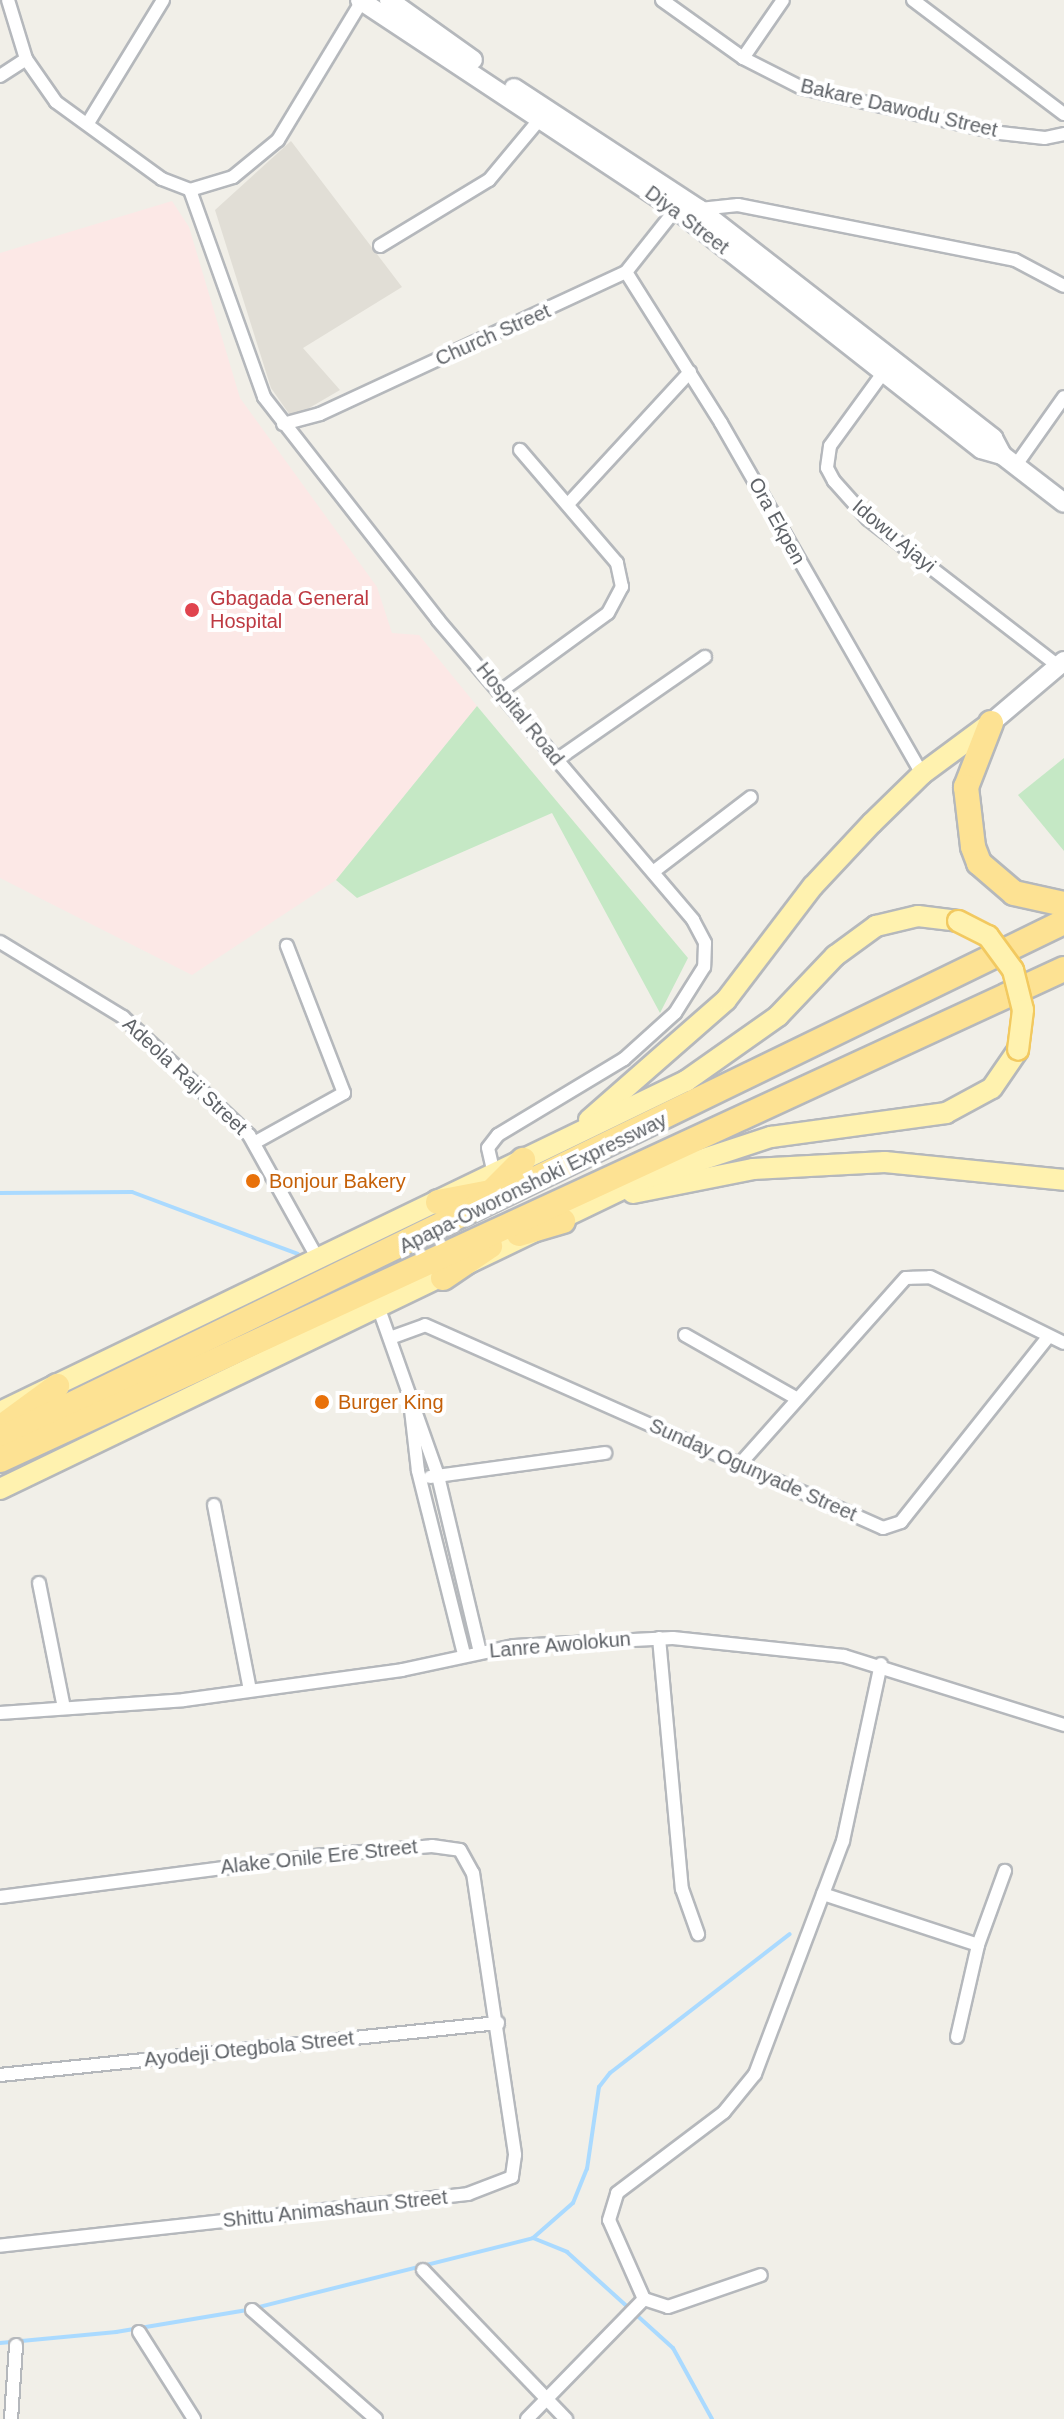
<!DOCTYPE html>
<style>
body{margin:0}
#map{position:relative;width:1064px;height:2419px;overflow:hidden;background:#f1efe8;font-family:Helvetica,sans-serif}
div>[style]{position:absolute}
.education>*{inset:0;background:#e1ded6}
.medical>*{inset:0;background:#fce8e6}
.green>*{inset:0;background:#c5e8c5}
.stream>*{height:4px;margin:-2px;padding:0 2px;transform-origin:2px;border-radius:2px;background:#aadaff}
.roads{filter:drop-shadow(2px 0 #b5b8bc) drop-shadow(-2px 0 #b5b8bc) drop-shadow(0 2px #b5b8bc) drop-shadow(0 -2px #b5b8bc)}
.street>*{height:12px;margin:-6px;padding:0 6px;transform-origin:6px;border-radius:6px;background:#fff}
.secondary>*{height:18px;margin:-9px;padding:0 9px;transform-origin:9px;border-radius:9px;background:#fff}
.primary>*{height:20px;margin:-10px;padding:0 10px;transform-origin:10px;border-radius:10px;background:#fff2af}
.highway>*{height:24px;margin:-12px;padding:0 12px;transform-origin:12px;border-radius:12px;background:#fde293}
.bridges{filter:drop-shadow(2px 0 #f2c960) drop-shadow(-2px 0 #f2c960) drop-shadow(0 2px #f2c960) drop-shadow(0 -2px #f2c960)}
.primary-bridge>*{height:20px;margin:-10px;padding:0 10px;transform-origin:10px;border-radius:10px;background:#fff2af}
.dots>*{width:22px;height:22px;translate:-50% -50%;box-sizing:border-box;border:4px solid #fff;border-radius:50%}
span{translate:-50% -50%;white-space:nowrap;text-align:center;line-height:1.15;-webkit-text-stroke:8px #fff;paint-order:stroke}
.street-label{font-size:20px;color:#5f6368}
.health-label{font-size:20px;color:#be3a42}
.left{translate:0 -50%;text-align:left}
.food-label{font-size:20px;color:#c56008}
</style>
<div id="map">
<div class="education">
<div style="clip-path:polygon(291px 141px,402px 287px,303px 348px,340px 390px,292px 418px,271px 388px,215px 210px)"></div>
</div>
<div class="medical">
<div style="clip-path:polygon(172px 201px,189px 227px,240px 398px,377px 587px,392px 633px,419px 635px,477px 706px,336px 880px,192px 975px,0 878px,0 253px)"></div>
</div>
<div class="green">
<div style="clip-path:polygon(477px 706px,688px 958px,660px 1013px,552px 813px,357px 898px,336px 880px)"></div>
<div style="clip-path:polygon(1064px 758px,1064px 851px,1018px 795px)"></div>
</div>
<div class="stream">
<div style="left:0;top:1193px;width:132px;rotate:-0.4deg"></div>
<div style="left:132px;top:1192px;width:177px;rotate:20.5deg"></div>
<div style="left:533px;top:2238px;width:37px;rotate:22deg"></div>
<div style="left:567px;top:2252px;width:143px;rotate:42.2deg"></div>
<div style="left:673px;top:2348px;width:81px;rotate:61.2deg"></div>
<div style="left:0;top:2343px;width:117px;rotate:-5.4deg"></div>
<div style="left:116px;top:2332px;width:133px;rotate:-9.5deg"></div>
<div style="left:247px;top:2310px;width:295px;rotate:-14.1deg"></div>
<div style="left:533px;top:2238px;width:53px;rotate:-41.2deg"></div>
<div style="left:573px;top:2203px;width:37px;rotate:-68deg"></div>
<div style="left:587px;top:2169px;width:83px;rotate:-81.7deg"></div>
<div style="left:599px;top:2087px;width:18px;rotate:-52deg"></div>
<div style="left:610px;top:2073px;width:227px;rotate:-37.7deg"></div>
</div>
<div class="roads">
<div class="street">
<div style="left:8px;top:0;width:62px;rotate:73deg"></div>
<div style="left:26px;top:59px;width:52px;rotate:55.1deg"></div>
<div style="left:56px;top:102px;width:131px;rotate:36deg"></div>
<div style="left:162px;top:179px;width:30px;rotate:21deg"></div>
<div style="left:662px;top:0;width:100px;rotate:35.6deg"></div>
<div style="left:743px;top:58px;width:66px;rotate:27deg"></div>
<div style="left:802px;top:88px;width:203px;rotate:12.8deg"></div>
<div style="left:1000px;top:133px;width:45px;rotate:6.3deg"></div>
<div style="left:1045px;top:138px;width:19px;rotate:-12deg"></div>
<div style="left:913px;top:0;width:189px;rotate:37.1deg"></div>
<div style="left:743px;top:58px;width:70px;rotate:-55.4deg"></div>
<div style="left:0;top:76px;width:31px;rotate:-33deg"></div>
<div style="left:88px;top:123px;width:144px;rotate:-58.6deg"></div>
<div style="left:190px;top:190px;width:220px;rotate:70.3deg"></div>
<div style="left:264px;top:397px;width:283px;rotate:52deg"></div>
<div style="left:438px;top:620px;width:394px;rotate:49.6deg"></div>
<div style="left:693px;top:920px;width:26px;rotate:62deg"></div>
<div style="left:705px;top:943px;width:24px;rotate:92deg"></div>
<div style="left:704px;top:967px;width:54px;rotate:122.2deg"></div>
<div style="left:675px;top:1013px;width:69px;rotate:138deg"></div>
<div style="left:624px;top:1059px;width:147px;rotate:148.9deg"></div>
<div style="left:498px;top:1135px;width:16px;rotate:128deg"></div>
<div style="left:488px;top:1148px;width:22px;rotate:77deg"></div>
<div style="left:190px;top:190px;width:45px;rotate:-16.8deg"></div>
<div style="left:233px;top:177px;width:58px;rotate:-39.4deg"></div>
<div style="left:278px;top:140px;width:162px;rotate:-58.9deg"></div>
<div style="left:700px;top:209px;width:38px;rotate:-6deg"></div>
<div style="left:738px;top:205px;width:282px;rotate:11.2deg"></div>
<div style="left:1015px;top:260px;width:55px;rotate:28deg"></div>
<div style="left:380px;top:246px;width:127px;rotate:-31.2deg"></div>
<div style="left:489px;top:180px;width:78px;rotate:-50.2deg"></div>
<div style="left:626px;top:272px;width:178px;rotate:57.8deg"></div>
<div style="left:721px;top:423px;width:404px;rotate:60.2deg"></div>
<div style="left:883px;top:373px;width:90px;rotate:126deg"></div>
<div style="left:830px;top:446px;width:22px;rotate:98deg"></div>
<div style="left:827px;top:468px;width:15px;rotate:62deg"></div>
<div style="left:834px;top:481px;width:51px;rotate:48.2deg"></div>
<div style="left:868px;top:519px;width:240px;rotate:37.7deg"></div>
<div style="left:283px;top:424px;width:38px;rotate:-15deg"></div>
<div style="left:320px;top:414px;width:337px;rotate:-24.9deg"></div>
<div style="left:626px;top:272px;width:80px;rotate:-51.6deg"></div>
<div style="left:1016px;top:465px;width:83px;rotate:-54.8deg"></div>
<div style="left:570px;top:502px;width:177px;rotate:-47.3deg"></div>
<div style="left:501px;top:691px;width:132px;rotate:-36.1deg"></div>
<div style="left:608px;top:613px;width:30px;rotate:-62deg"></div>
<div style="left:622px;top:587px;width:25px;rotate:-102deg"></div>
<div style="left:617px;top:563px;width:149px;rotate:-130.6deg"></div>
<div style="left:558px;top:759px;width:179px;rotate:-34.8deg"></div>
<div style="left:653px;top:872px;width:123px;rotate:-37.4deg"></div>
<div style="left:0;top:942px;width:144px;rotate:31.4deg"></div>
<div style="left:123px;top:1017px;width:173px;rotate:43.1deg"></div>
<div style="left:249px;top:1135px;width:142px;rotate:60.9deg"></div>
<div style="left:254px;top:1143px;width:103px;rotate:-29.1deg"></div>
<div style="left:344px;top:1093px;width:158px;rotate:-111.2deg"></div>
<div style="left:379px;top:1309px;width:177px;rotate:70.5deg"></div>
<div style="left:438px;top:1476px;width:181px;rotate:76.6deg"></div>
<div style="left:685px;top:1335px;width:125px;rotate:29.6deg"></div>
<div style="left:390px;top:1338px;width:37px;rotate:-20deg"></div>
<div style="left:425px;top:1325px;width:501px;rotate:23.9deg"></div>
<div style="left:883px;top:1528px;width:19px;rotate:-18deg"></div>
<div style="left:901px;top:1522px;width:236px;rotate:-51.5deg"></div>
<div style="left:410px;top:1401px;width:70px;rotate:83.5deg"></div>
<div style="left:418px;top:1471px;width:189px;rotate:75.9deg"></div>
<div style="left:740px;top:1464px;width:249px;rotate:-48.3deg"></div>
<div style="left:906px;top:1278px;width:24px;rotate:-2deg"></div>
<div style="left:930px;top:1277px;width:149px;rotate:26.2deg"></div>
<div style="left:430px;top:1477px;width:177px;rotate:-7.8deg"></div>
<div style="left:214px;top:1505px;width:188px;rotate:79deg"></div>
<div style="left:39px;top:1583px;width:127px;rotate:78.7deg"></div>
<div style="left:659px;top:1638px;width:252px;rotate:84.8deg"></div>
<div style="left:682px;top:1889px;width:48px;rotate:70.4deg"></div>
<div style="left:0;top:1713px;width:184px;rotate:-4deg"></div>
<div style="left:184px;top:1700px;width:220px;rotate:-7.8deg"></div>
<div style="left:402px;top:1670px;width:115px;rotate:-12.1deg"></div>
<div style="left:514px;top:1646px;width:159px;rotate:-2.9deg"></div>
<div style="left:673px;top:1638px;width:172px;rotate:6deg"></div>
<div style="left:844px;top:1656px;width:231px;rotate:17.4deg"></div>
<div style="left:823px;top:1894px;width:163px;rotate:18.2deg"></div>
<div style="left:0;top:1897px;width:317px;rotate:-7.4deg"></div>
<div style="left:314px;top:1856px;width:118px;rotate:-4.8deg"></div>
<div style="left:432px;top:1846px;width:28px;rotate:8deg"></div>
<div style="left:460px;top:1850px;width:26px;rotate:61deg"></div>
<div style="left:473px;top:1873px;width:285px;rotate:81.5deg"></div>
<div style="left:515px;top:2155px;width:22px;rotate:98deg"></div>
<div style="left:512px;top:2177px;width:47px;rotate:158.9deg"></div>
<div style="left:468px;top:2194px;width:471px;rotate:173.7deg"></div>
<div style="left:957px;top:2037px;width:94px;rotate:-77.1deg"></div>
<div style="left:978px;top:1945px;width:79px;rotate:-70deg"></div>
<div style="left:0;top:2075px;width:501px;rotate:-5.96deg"></div>
<div style="left:423px;top:2270px;width:207px;rotate:46.2deg"></div>
<div style="left:644px;top:2299px;width:25px;rotate:18deg"></div>
<div style="left:668px;top:2307px;width:98px;rotate:-19deg"></div>
<div style="left:252px;top:2310px;width:165px;rotate:41.3deg"></div>
<div style="left:139px;top:2332px;width:103px;rotate:57.7deg"></div>
<div style="left:11px;top:2419px;width:74px;rotate:-86.1deg"></div>
<div style="left:527px;top:2419px;width:168px;rotate:-45.7deg"></div>
<div style="left:644px;top:2299px;width:86px;rotate:-113.9deg"></div>
<div style="left:609px;top:2220px;width:28px;rotate:-73deg"></div>
<div style="left:617px;top:2193px;width:134px;rotate:-37.1deg"></div>
<div style="left:724px;top:2112px;width:49px;rotate:-50.8deg"></div>
<div style="left:755px;top:2074px;width:249px;rotate:-69.3deg"></div>
<div style="left:843px;top:1841px;width:181px;rotate:-77.9deg"></div>
</div>
<div class="secondary">
<div style="left:360px;top:0;width:379px;rotate:33.5deg"></div>
<div style="left:676px;top:209px;width:388px;rotate:38.2deg"></div>
<div style="left:981px;top:449px;width:22px;rotate:16deg"></div>
<div style="left:1002px;top:455px;width:78px;rotate:37.7deg"></div>
<div style="left:389px;top:0;width:103px;rotate:35.5deg"></div>
<div style="left:514px;top:88px;width:221px;rotate:33.2deg"></div>
<div style="left:699px;top:209px;width:373px;rotate:37.9deg"></div>
<div style="left:993px;top:438px;width:19px;rotate:62deg"></div>
<div style="left:991px;top:723px;width:96px;rotate:-40.3deg"></div>
</div>
<div class="primary">
<div style="left:589px;top:1120px;width:182px;rotate:-41.2deg"></div>
<div style="left:726px;top:1000px;width:143px;rotate:-52.7deg"></div>
<div style="left:813px;top:886px;width:86px;rotate:-46.9deg"></div>
<div style="left:872px;top:823px;width:70px;rotate:-44.4deg"></div>
<div style="left:922px;top:774px;width:86px;rotate:-36.5deg"></div>
<div style="left:633px;top:1193px;width:122px;rotate:-11.3deg"></div>
<div style="left:753px;top:1169px;width:132px;rotate:-3deg"></div>
<div style="left:885px;top:1162px;width:180px;rotate:5.7deg"></div>
<div style="left:0;top:1412px;width:762px;rotate:-25.76deg"></div>
<div style="left:686px;top:1081px;width:113px;rotate:-35.2deg"></div>
<div style="left:778px;top:1016px;width:83px;rotate:-46.5deg"></div>
<div style="left:835px;top:956px;width:51px;rotate:-36.2deg"></div>
<div style="left:876px;top:926px;width:43px;rotate:-13.4deg"></div>
<div style="left:918px;top:916px;width:40px;rotate:7.1deg"></div>
<div style="left:0;top:1489px;width:714px;rotate:-25.74deg"></div>
<div style="left:643px;top:1179px;width:135px;rotate:-18.2deg"></div>
<div style="left:771px;top:1137px;width:177px;rotate:-7.8deg"></div>
<div style="left:946px;top:1113px;width:52px;rotate:-28.5deg"></div>
<div style="left:992px;top:1088px;width:46px;rotate:-55.6deg"></div>
</div>
<div class="highway">
<div style="left:991px;top:723px;width:69px;rotate:111.3deg"></div>
<div style="left:966px;top:787px;width:60px;rotate:83.3deg"></div>
<div style="left:973px;top:847px;width:17px;rotate:69deg"></div>
<div style="left:979px;top:863px;width:46px;rotate:40.6deg"></div>
<div style="left:1014px;top:893px;width:51px;rotate:12.4deg"></div>
<div style="left:485px;top:1198px;width:54px;rotate:-45deg"></div>
<div style="left:438px;top:1202px;width:64px;rotate:-10.8deg"></div>
<div style="left:519px;top:1234px;width:46px;rotate:-16.5deg"></div>
<div style="left:443px;top:1278px;width:57px;rotate:-34.2deg"></div>
<div style="left:4px;top:1425px;width:66px;rotate:-36.3deg"></div>
<div style="left:0;top:1439px;width:1183px;rotate:-25.92deg"></div>
<div style="left:0;top:1460px;width:1172px;rotate:-24.77deg"></div>
</div>
</div>
<div class="bridges">
<div class="primary-bridge">
<div style="left:958px;top:921px;width:34px;rotate:27deg"></div>
<div style="left:988px;top:936px;width:42px;rotate:53.7deg"></div>
<div style="left:1013px;top:970px;width:41px;rotate:76deg"></div>
<div style="left:1023px;top:1010px;width:40px;rotate:97.1deg"></div>
</div>
</div>
<div class="dots">
<div style="left:192px;top:610px;background:#e0444e"></div>
<div style="left:253px;top:1181px;background:#e8710a"></div>
<div style="left:322px;top:1402px;background:#e8710a"></div>
</div>
<div class="street-label">
<span style="left:899px;top:108px;rotate:13deg">Bakare Dawodu Street</span>
<span style="left:687px;top:220px;rotate:37deg">Diya Street</span>
<span style="left:493px;top:335px;rotate:-24deg">Church Street</span>
<span style="left:777px;top:521px;rotate:61deg">Ora Ekpen</span>
<span style="left:894px;top:536px;rotate:40deg">Idowu Ajayi</span>
<span style="left:520px;top:714px;rotate:51deg">Hospital Road</span>
<span style="left:185px;top:1076px;rotate:43deg">Adeola Raji Street</span>
<span style="left:533px;top:1183px;rotate:-26deg">Apapa-Oworonshoki Expressway</span>
<span style="left:753px;top:1470px;rotate:24deg">Sunday Ogunyade Street</span>
<span style="left:560px;top:1645px;rotate:-5deg">Lanre Awolokun</span>
<span style="left:319px;top:1857px;rotate:-6deg">Alake Onile Ere Street</span>
<span style="left:249px;top:2049px;rotate:-6deg">Ayodeji Otegbola Street</span>
<span style="left:335px;top:2209px;rotate:-6deg">Shittu Animashaun Street</span>
</div>
<div class="health-label">
<span class="left" style="left:210px;top:610px">Gbagada General<br>Hospital</span>
</div>
<div class="food-label">
<span class="left" style="left:269px;top:1181px">Bonjour Bakery</span>
<span class="left" style="left:338px;top:1402px">Burger King</span>
</div>
</div>
